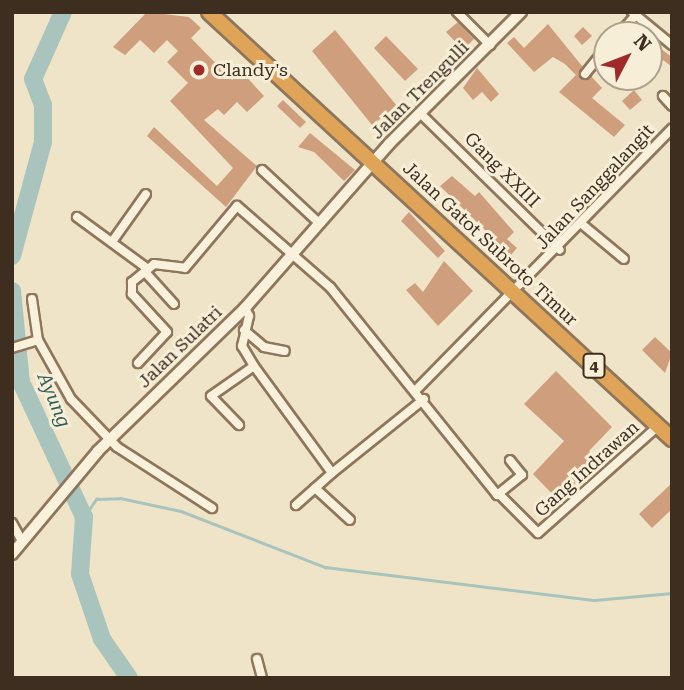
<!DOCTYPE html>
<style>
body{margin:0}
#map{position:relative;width:684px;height:690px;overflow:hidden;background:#f0e4c8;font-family:"Roboto Serif",serif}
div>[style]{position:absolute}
.stream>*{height:2.5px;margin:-1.25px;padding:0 1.25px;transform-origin:1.25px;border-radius:1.25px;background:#a9c4bc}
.river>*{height:18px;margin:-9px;padding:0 9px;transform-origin:9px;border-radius:9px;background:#a9c4bc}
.building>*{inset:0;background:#cf9f7d}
.roads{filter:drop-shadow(2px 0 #8d765c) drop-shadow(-2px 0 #8d765c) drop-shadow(0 2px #8d765c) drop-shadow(0 -2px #8d765c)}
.street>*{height:8px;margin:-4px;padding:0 4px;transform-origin:4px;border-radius:4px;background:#faf1dc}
.secondary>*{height:10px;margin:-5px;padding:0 5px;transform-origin:5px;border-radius:5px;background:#faf1dc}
.highway>*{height:14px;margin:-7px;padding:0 7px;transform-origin:7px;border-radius:7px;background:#e0a458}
.dots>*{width:19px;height:19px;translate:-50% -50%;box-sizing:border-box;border:4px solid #f7eed8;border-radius:50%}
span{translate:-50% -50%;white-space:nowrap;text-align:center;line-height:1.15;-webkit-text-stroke:6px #f7eed8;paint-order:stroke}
.shield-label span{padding:2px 5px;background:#f7eed8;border:2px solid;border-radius:5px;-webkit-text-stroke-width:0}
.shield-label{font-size:16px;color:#3d2e20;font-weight:700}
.poi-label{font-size:18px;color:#3d2e20}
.left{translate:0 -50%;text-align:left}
.street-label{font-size:18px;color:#3d2e20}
.water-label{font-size:19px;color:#2f5d5a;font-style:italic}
.frame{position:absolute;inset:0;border:14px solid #3d2e20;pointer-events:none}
.north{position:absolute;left:593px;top:21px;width:70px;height:70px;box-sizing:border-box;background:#f7eed8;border:2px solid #ada18e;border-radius:50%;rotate:48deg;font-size:19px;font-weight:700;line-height:28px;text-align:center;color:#3d2e20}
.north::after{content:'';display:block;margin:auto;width:24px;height:32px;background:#9e2a2b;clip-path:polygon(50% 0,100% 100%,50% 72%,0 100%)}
</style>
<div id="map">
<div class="stream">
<div style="left:84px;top:517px;width:22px;rotate:-56deg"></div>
<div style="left:96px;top:499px;width:24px;rotate:-2deg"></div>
<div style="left:120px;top:498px;width:62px;rotate:12deg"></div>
<div style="left:181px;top:511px;width:155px;rotate:21.3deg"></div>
<div style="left:325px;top:567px;width:272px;rotate:7deg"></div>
<div style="left:595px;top:600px;width:77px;rotate:-5.2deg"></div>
</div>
<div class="river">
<div style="left:12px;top:256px;width:118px;rotate:-74.8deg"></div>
<div style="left:43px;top:142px;width:37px;rotate:-90deg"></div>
<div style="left:43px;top:105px;width:28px;rotate:-111deg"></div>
<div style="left:33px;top:79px;width:73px;rotate:-65.9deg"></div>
<div style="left:12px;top:291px;width:91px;rotate:84.4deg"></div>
<div style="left:21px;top:382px;width:149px;rotate:65deg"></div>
<div style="left:84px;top:517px;width:57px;rotate:94deg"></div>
<div style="left:80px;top:574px;width:69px;rotate:71.3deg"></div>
<div style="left:102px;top:639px;width:47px;rotate:55.3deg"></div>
</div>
<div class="building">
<div style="clip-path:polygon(147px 12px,189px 17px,201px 28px,191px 38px,232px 80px,241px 71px,264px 96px,247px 112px,237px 102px,224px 115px,218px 109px,204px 120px,257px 166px,226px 207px,147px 136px,154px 127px,217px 186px,233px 168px,170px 101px,188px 83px,167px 62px,178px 51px,167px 40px,154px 53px,140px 40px,125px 55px,113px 47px)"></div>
<div style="clip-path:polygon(458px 22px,474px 39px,463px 50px,446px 32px)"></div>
<div style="clip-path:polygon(548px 24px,582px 66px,580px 79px,591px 76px,602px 88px,592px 98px,625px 125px,614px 137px,559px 92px,576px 75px,565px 64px,553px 57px,534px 72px,507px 43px,514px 37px,524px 48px)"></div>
<div style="clip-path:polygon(583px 27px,592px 36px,582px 45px,574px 36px)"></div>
<div style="clip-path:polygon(335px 30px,397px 106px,372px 125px,312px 51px)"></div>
<div style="clip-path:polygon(386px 36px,418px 69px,405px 81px,374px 48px)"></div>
<div style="clip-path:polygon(649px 40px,672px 57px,672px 67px,663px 60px,649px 78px)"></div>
<div style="clip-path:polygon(477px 68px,499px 94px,491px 102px,482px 92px,473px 100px,463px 88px)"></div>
<div style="clip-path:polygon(634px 90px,642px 100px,630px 110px,622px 101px)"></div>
<div style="clip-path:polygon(283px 100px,306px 122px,300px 128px,277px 106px)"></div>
<div style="clip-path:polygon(310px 133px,355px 170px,344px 181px,314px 152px,298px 147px)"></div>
<div style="clip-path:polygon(452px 176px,475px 196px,479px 192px,514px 232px,507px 239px,517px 248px,511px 255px,516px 259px,507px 269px,482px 238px,488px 233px,440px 186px)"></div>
<div style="clip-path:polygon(409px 212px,445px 251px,438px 258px,401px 221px)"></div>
<div style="clip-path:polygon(444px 261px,473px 291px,438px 326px,406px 290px,415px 283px,423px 292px)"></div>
<div style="clip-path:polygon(655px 337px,672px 353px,665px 373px,642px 350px)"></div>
<div style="clip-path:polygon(556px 371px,612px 427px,589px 451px,599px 461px,559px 501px,533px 474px,564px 441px,524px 404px)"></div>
<div style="clip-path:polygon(672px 483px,672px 509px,652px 528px,639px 514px)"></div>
</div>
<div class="roads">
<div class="street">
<div style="left:457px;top:12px;width:47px;rotate:45deg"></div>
<div style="left:632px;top:12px;width:52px;rotate:39.5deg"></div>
<div style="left:618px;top:35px;width:25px;rotate:-48deg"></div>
<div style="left:585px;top:74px;width:35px;rotate:-51deg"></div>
<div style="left:663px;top:96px;width:13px;rotate:48deg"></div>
<div style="left:421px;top:114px;width:194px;rotate:44.4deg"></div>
<div style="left:262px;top:170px;width:78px;rotate:42.9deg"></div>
<div style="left:77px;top:217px;width:88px;rotate:36.2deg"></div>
<div style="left:583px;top:225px;width:53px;rotate:39.7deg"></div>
<div style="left:114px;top:239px;width:55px;rotate:-54.6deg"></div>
<div style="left:145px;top:272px;width:43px;rotate:47.8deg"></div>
<div style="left:32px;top:299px;width:41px;rotate:81.7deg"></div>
<div style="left:38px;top:340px;width:68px;rotate:60.8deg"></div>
<div style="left:71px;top:399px;width:66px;rotate:46.2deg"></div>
<div style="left:117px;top:447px;width:113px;rotate:32.7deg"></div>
<div style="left:245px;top:308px;width:9px;rotate:63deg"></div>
<div style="left:249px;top:316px;width:31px;rotate:103deg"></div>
<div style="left:242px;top:346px;width:23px;rotate:59deg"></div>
<div style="left:244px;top:330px;width:26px;rotate:40deg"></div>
<div style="left:264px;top:347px;width:21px;rotate:11deg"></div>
<div style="left:12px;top:348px;width:27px;rotate:-17deg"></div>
<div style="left:138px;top:363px;width:42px;rotate:-46.9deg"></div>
<div style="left:167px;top:332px;width:52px;rotate:-132.6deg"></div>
<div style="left:132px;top:294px;width:12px;rotate:-90deg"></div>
<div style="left:132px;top:282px;width:28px;rotate:-39deg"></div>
<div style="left:154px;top:264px;width:31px;rotate:7deg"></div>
<div style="left:185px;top:268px;width:81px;rotate:-50deg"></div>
<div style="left:237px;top:206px;width:123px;rotate:41.1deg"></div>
<div style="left:330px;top:287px;width:267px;rotate:51.2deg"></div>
<div style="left:497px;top:495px;width:32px;rotate:-39deg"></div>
<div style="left:522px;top:475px;width:19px;rotate:-129deg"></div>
<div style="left:416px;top:390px;width:366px;rotate:-45.6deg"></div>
<div style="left:239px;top:425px;width:40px;rotate:-134deg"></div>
<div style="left:211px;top:396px;width:52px;rotate:-34.9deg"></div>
<div style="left:254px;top:366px;width:132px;rotate:53.9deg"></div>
<div style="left:332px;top:473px;width:118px;rotate:-38.8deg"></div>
<div style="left:315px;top:488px;width:47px;rotate:42.4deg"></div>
<div style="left:499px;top:494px;width:55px;rotate:45deg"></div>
<div style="left:538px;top:533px;width:161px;rotate:-41.7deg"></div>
<div style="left:296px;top:505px;width:48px;rotate:-41.6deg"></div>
<div style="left:12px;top:523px;width:18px;rotate:61deg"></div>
<div style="left:257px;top:659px;width:20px;rotate:75deg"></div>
</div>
<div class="secondary">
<div style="left:12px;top:554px;width:134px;rotate:-50.1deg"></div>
<div style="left:98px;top:451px;width:205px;rotate:-44.2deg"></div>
<div style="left:245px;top:308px;width:218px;rotate:-48.7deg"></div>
<div style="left:389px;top:144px;width:187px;rotate:-45deg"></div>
</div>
<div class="highway">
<div style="left:209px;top:12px;width:630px;rotate:42.68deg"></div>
</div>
</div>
<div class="dots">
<div style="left:199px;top:70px;background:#9e2a2b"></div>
</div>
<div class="shield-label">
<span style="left:594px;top:366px">4</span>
</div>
<div class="poi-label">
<span class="left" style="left:213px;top:70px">Clandy's</span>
</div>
<div class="street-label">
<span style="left:420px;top:90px;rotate:-45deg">Jalan Trengulli</span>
<span style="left:502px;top:170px;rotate:45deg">Gang XXIII</span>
<span style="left:595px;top:187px;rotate:-47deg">Jalan Sanggalangit</span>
<span style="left:490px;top:244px;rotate:43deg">Jalan Gatot Subroto Timur</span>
<span style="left:180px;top:347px;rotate:-44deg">Jalan Sulatri</span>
<span style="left:587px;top:469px;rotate:-42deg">Gang Indrawan</span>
</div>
<div class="water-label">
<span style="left:54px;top:400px;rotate:67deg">Ayung</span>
</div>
<div class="frame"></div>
<div class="north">N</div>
</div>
